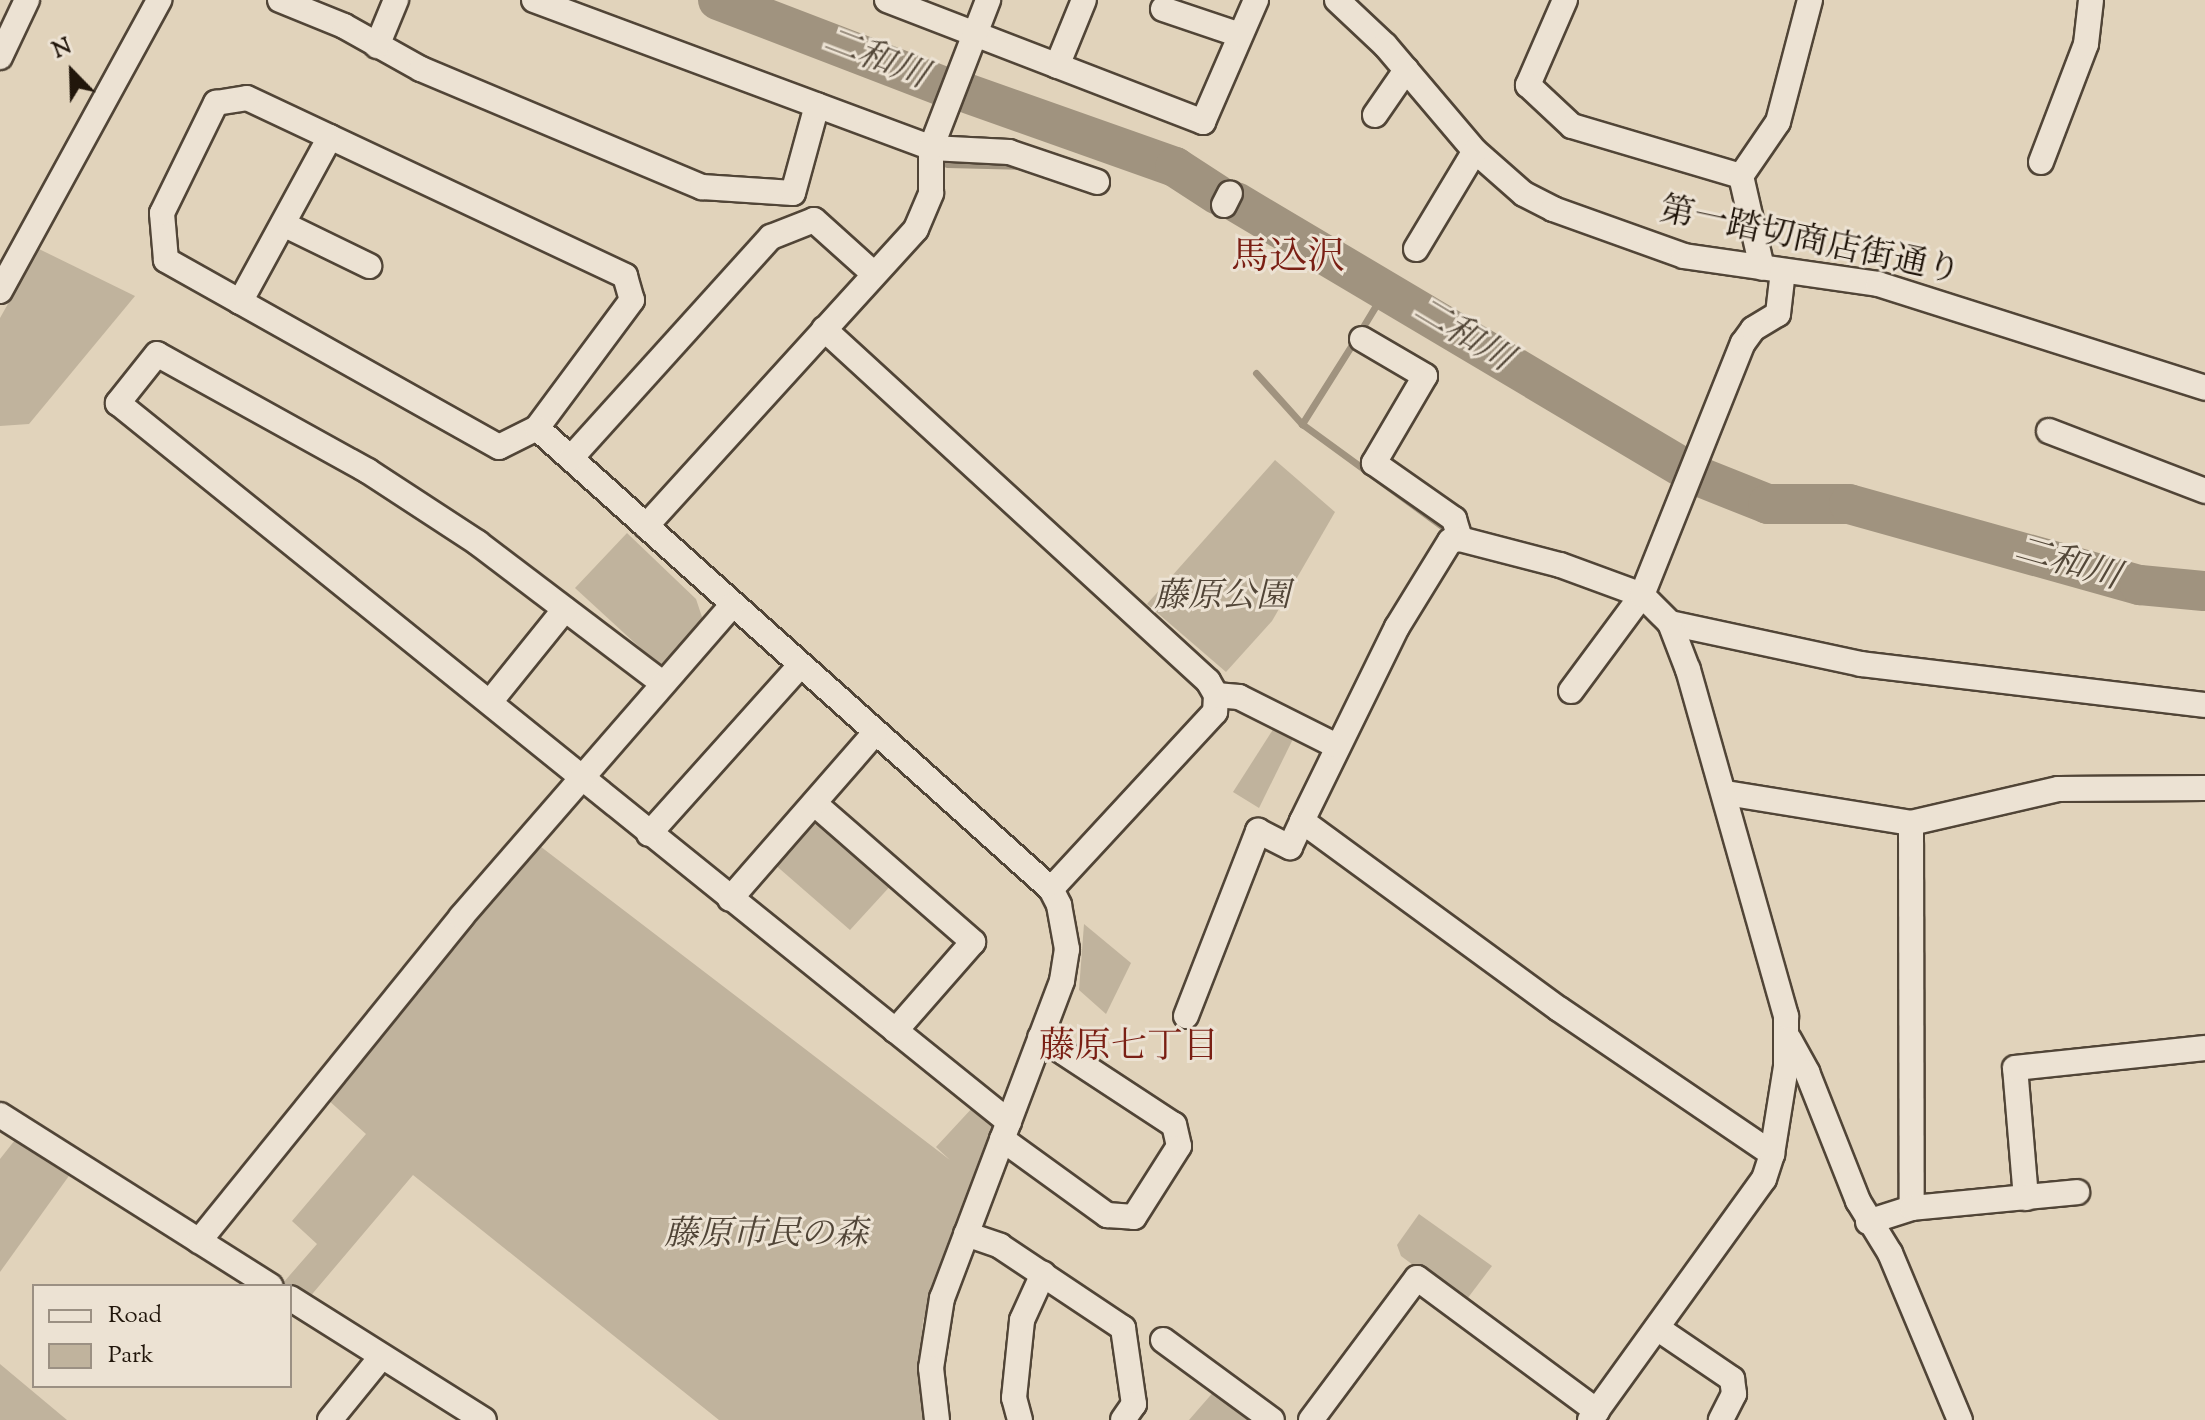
<!DOCTYPE html>
<meta charset="utf-8">
<style>
body{margin:0}
#map{position:relative;width:2205px;height:1420px;overflow:hidden;background:#e1d3bb;font-family:"Sorts Mill Goudy","Noto Serif JP",serif}
div>[style]{position:absolute}
.green>*{inset:0;background:#c0b39d}
.stream>*{height:7px;margin:-3.5px;padding:0 3.5px;transform-origin:3.5px;border-radius:3.5px;background:#a0937f}
.river>*{height:40px;margin:-20px;padding:0 20px;transform-origin:20px;border-radius:20px;background:#a0937f}
.roads{filter:drop-shadow(2px 0 #514537) drop-shadow(-2px 0 #514537) drop-shadow(0 2px #514537) drop-shadow(0 -2px #514537)}
.street>*{height:24px;margin:-12px;padding:0 12px;transform-origin:12px;border-radius:12px;background:#ece2d3}
span{translate:-50% -50%;white-space:nowrap;text-align:center;line-height:1.15;-webkit-text-stroke:6px #ece2d3;paint-order:stroke}
.street-label{font-size:34px;color:#21160b}
.park-label{font-size:34px;color:#514537;font-style:italic}
.water-label{font-size:36px;color:#544839;font-style:italic}
.neighbourhood-label{font-size:36px;color:#7a1f14}
.quarter-label{font-size:38px;color:#7a1f14}
.legend{position:absolute;left:32px;top:1284px;width:260px;height:104px;box-sizing:border-box;background:#ece2d3;border:2px solid #9b9083;margin:0;padding:10px 14px;list-style:none;font-size:24px;color:#21160b}
.legend li{display:flex;align-items:center;gap:16px;height:40px}
.legend b{width:40px;border:2px solid #9b9083}
.north{position:absolute;left:32px;top:32px;width:80px;height:80px;-webkit-text-stroke:6px #ece2d3;paint-order:stroke;rotate:337deg;font-size:22px;font-weight:700;line-height:32px;text-align:center;color:#21160b}
.north::after{content:'';display:block;margin:auto;width:28px;height:36px;background:#21160b;clip-path:polygon(50% 0,100% 100%,50% 72%,0 100%)}
</style>
<div id="map">
<div class="green">
<div style="clip-path:polygon(39px 249px,135px 296px,29px 424px,0 426px,0 318px)"></div>
<div style="clip-path:polygon(1275px 460px,1335px 512px,1272px 621px,1226px 672px,1147px 604px)"></div>
<div style="clip-path:polygon(627px 533px,696px 599px,703px 620px,661px 667px,575px 588px)"></div>
<div style="clip-path:polygon(1274px 728px,1293px 739px,1259px 808px,1233px 792px)"></div>
<div style="clip-path:polygon(812px 819px,824px 820px,894px 882px,850px 930px,773px 863px)"></div>
<div style="clip-path:polygon(532px 840px,950px 1160px,936px 1147px,974px 1106px,987px 1114px,992px 1127px,923px 1321px,919px 1367px,924px 1420px,719px 1420px,413px 1175px,308px 1299px,283px 1283px,317px 1244px,292px 1221px,366px 1134px,327px 1099px)"></div>
<div style="clip-path:polygon(1084px 924px,1131px 963px,1106px 1014px,1079px 990px)"></div>
<div style="clip-path:polygon(15px 1140px,71px 1173px,0 1272px,0 1159px)"></div>
<div style="clip-path:polygon(1419px 1214px,1492px 1266px,1464px 1303px,1401px 1256px,1397px 1245px)"></div>
<div style="clip-path:polygon(0 1364px,67px 1420px,0 1420px)"></div>
<div style="clip-path:polygon(1216px 1389px,1259px 1420px,1189px 1420px)"></div>
</div>
<div class="stream">
<div style="left:947px;top:164px;width:74px;rotate:1.5deg"></div>
<div style="left:1361px;top:330px;width:44px;rotate:-58.8deg"></div>
<div style="left:1353px;top:343px;width:96px;rotate:122.2deg"></div>
<div style="left:1302px;top:424px;width:173px;rotate:36.1deg"></div>
<div style="left:1256px;top:373px;width:69px;rotate:48deg"></div>
</div>
<div class="river">
<div style="left:718px;top:0;width:240px;rotate:21deg"></div>
<div style="left:969px;top:94px;width:219px;rotate:19.5deg"></div>
<div style="left:1175px;top:167px;width:51px;rotate:33.1deg"></div>
<div style="left:1236px;top:202px;width:525px;rotate:30.72deg"></div>
<div style="left:1700px;top:477px;width:73px;rotate:21.7deg"></div>
<div style="left:1768px;top:504px;width:81px"></div>
<div style="left:1849px;top:504px;width:302px;rotate:15.6deg"></div>
<div style="left:2140px;top:585px;width:64px;rotate:5.4deg"></div>
</div>
<div class="roads">
<div class="street">
<div style="left:280px;top:0;width:69px;rotate:22.1deg"></div>
<div style="left:344px;top:26px;width:88px;rotate:29.2deg"></div>
<div style="left:421px;top:69px;width:305px;rotate:22.8deg"></div>
<div style="left:702px;top:187px;width:91px;rotate:3.8deg"></div>
<div style="left:793px;top:193px;width:91px;rotate:-74.7deg"></div>
<div style="left:534px;top:0;width:424px;rotate:20.4deg"></div>
<div style="left:931px;top:148px;width:78px;rotate:2.9deg"></div>
<div style="left:1009px;top:152px;width:93px;rotate:18.8deg"></div>
<div style="left:887px;top:0;width:339px;rotate:21.1deg"></div>
<div style="left:1203px;top:122px;width:133px;rotate:-66.5deg"></div>
<div style="left:1337px;top:0;width:66px;rotate:43.2deg"></div>
<div style="left:1385px;top:45px;width:139px;rotate:49.7deg"></div>
<div style="left:1475px;top:151px;width:65px;rotate:41.3deg"></div>
<div style="left:1524px;top:194px;width:33px;rotate:27deg"></div>
<div style="left:1553px;top:209px;width:139px;rotate:19.7deg"></div>
<div style="left:1684px;top:256px;width:196px;rotate:8.2deg"></div>
<div style="left:1878px;top:284px;width:343px;rotate:17.6deg"></div>
<div style="left:1565px;top:0;width:93px;rotate:113.5deg"></div>
<div style="left:1528px;top:85px;width:60px;rotate:43deg"></div>
<div style="left:1572px;top:126px;width:176px;rotate:16.5deg"></div>
<div style="left:1741px;top:176px;width:94px;rotate:77.1deg"></div>
<div style="left:1163px;top:9px;width:81px;rotate:18.7deg"></div>
<div style="left:377px;top:46px;width:50px;rotate:-67.6deg"></div>
<div style="left:0;top:57px;width:63px;rotate:-64.7deg"></div>
<div style="left:1057px;top:66px;width:71px;rotate:-67.8deg"></div>
<div style="left:247px;top:98px;width:418px;rotate:25.2deg"></div>
<div style="left:625px;top:276px;width:25px;rotate:74deg"></div>
<div style="left:632px;top:300px;width:159px;rotate:126.6deg"></div>
<div style="left:537px;top:428px;width:42px;rotate:153.4deg"></div>
<div style="left:499px;top:447px;width:382px;rotate:-150.7deg"></div>
<div style="left:166px;top:260px;width:47px;rotate:-94.9deg"></div>
<div style="left:162px;top:213px;width:123px;rotate:-63.9deg"></div>
<div style="left:216px;top:103px;width:31px;rotate:-9deg"></div>
<div style="left:1375px;top:115px;width:55px;rotate:-55.4deg"></div>
<div style="left:2041px;top:162px;width:126px;rotate:-69.1deg"></div>
<div style="left:2086px;top:44px;width:44px;rotate:-83.5deg"></div>
<div style="left:1741px;top:176px;width:65px;rotate:-55.6deg"></div>
<div style="left:1778px;top:122px;width:126px;rotate:-75.3deg"></div>
<div style="left:1224px;top:205px;width:13px;rotate:-63deg"></div>
<div style="left:283px;top:224px;width:96px;rotate:26deg"></div>
<div style="left:1416px;top:249px;width:114px;rotate:-59deg"></div>
<div style="left:0;top:291px;width:332px;rotate:-61.3deg"></div>
<div style="left:240px;top:302px;width:188px;rotate:-61.4deg"></div>
<div style="left:824px;top:329px;width:521px;rotate:42.51deg"></div>
<div style="left:1208px;top:681px;width:16px;rotate:60deg"></div>
<div style="left:1216px;top:695px;width:17px;rotate:93deg"></div>
<div style="left:1215px;top:712px;width:241px;rotate:132.8deg"></div>
<div style="left:1362px;top:339px;width:73px;rotate:30.4deg"></div>
<div style="left:1425px;top:376px;width:101px;rotate:120.4deg"></div>
<div style="left:1374px;top:463px;width:98px;rotate:35deg"></div>
<div style="left:1454px;top:519px;width:21px;rotate:73deg"></div>
<div style="left:537px;top:428px;width:690px;rotate:41.89deg"></div>
<div style="left:1051px;top:889px;width:18px;rotate:63deg"></div>
<div style="left:1059px;top:905px;width:45px;rotate:79.7deg"></div>
<div style="left:1067px;top:949px;width:32px;rotate:99deg"></div>
<div style="left:1062px;top:981px;width:339px;rotate:110.7deg"></div>
<div style="left:942px;top:1298px;width:71px;rotate:98.9deg"></div>
<div style="left:931px;top:1368px;width:52px;rotate:83.4deg"></div>
<div style="left:2049px;top:431px;width:167px;rotate:21deg"></div>
<div style="left:571px;top:458px;width:298px;rotate:-47.9deg"></div>
<div style="left:771px;top:237px;width:46px;rotate:-21.6deg"></div>
<div style="left:814px;top:220px;width:81px;rotate:42deg"></div>
<div style="left:646px;top:526px;width:401px;rotate:-47.7deg"></div>
<div style="left:916px;top:229px;width:39px;rotate:-67deg"></div>
<div style="left:931px;top:193px;width:45px;rotate:-90deg"></div>
<div style="left:931px;top:148px;width:159px;rotate:-68.9deg"></div>
<div style="left:1670px;top:623px;width:195px;rotate:12.1deg"></div>
<div style="left:1861px;top:664px;width:346px;rotate:6.8deg"></div>
<div style="left:661px;top:682px;width:230px;rotate:-142.8deg"></div>
<div style="left:478px;top:543px;width:131px;rotate:-146.8deg"></div>
<div style="left:368px;top:471px;width:241px;rotate:-151deg"></div>
<div style="left:157px;top:354px;width:63px;rotate:128.5deg"></div>
<div style="left:118px;top:403px;width:1145px;rotate:38.9deg"></div>
<div style="left:1571px;top:691px;width:119px;rotate:-53.5deg"></div>
<div style="left:1642px;top:595px;width:87px;rotate:-159.9deg"></div>
<div style="left:1560px;top:565px;width:103px;rotate:-165.4deg"></div>
<div style="left:1460px;top:539px;width:10px;rotate:169deg"></div>
<div style="left:1450px;top:541px;width:101px;rotate:121.6deg"></div>
<div style="left:1397px;top:627px;width:216px;rotate:116.1deg"></div>
<div style="left:1302px;top:821px;width:318px;rotate:36.2deg"></div>
<div style="left:1559px;top:1009px;width:258px;rotate:34.2deg"></div>
<div style="left:1216px;top:695px;width:23px;rotate:5deg"></div>
<div style="left:1239px;top:697px;width:107px;rotate:26.6deg"></div>
<div style="left:490px;top:702px;width:119px;rotate:-51.1deg"></div>
<div style="left:1726px;top:793px;width:187px;rotate:9.2deg"></div>
<div style="left:1911px;top:823px;width:151px;rotate:-13deg"></div>
<div style="left:2058px;top:789px;width:147px;rotate:-0.4deg"></div>
<div style="left:815px;top:804px;width:210px;rotate:41.1deg"></div>
<div style="left:973px;top:942px;width:118px;rotate:131.2deg"></div>
<div style="left:1911px;top:823px;width:385px;rotate:89.9deg"></div>
<div style="left:649px;top:834px;width:226px;rotate:-48.1deg"></div>
<div style="left:730px;top:899px;width:220px;rotate:-48.9deg"></div>
<div style="left:1186px;top:1016px;width:199px;rotate:-68.7deg"></div>
<div style="left:1258px;top:831px;width:36px;rotate:27deg"></div>
<div style="left:1290px;top:847px;width:29px;rotate:-65deg"></div>
<div style="left:1789px;top:1039px;width:38px;rotate:61deg"></div>
<div style="left:1807px;top:1072px;width:139px;rotate:68.4deg"></div>
<div style="left:1858px;top:1201px;width:61px;rotate:58.4deg"></div>
<div style="left:1890px;top:1253px;width:181px;rotate:67.3deg"></div>
<div style="left:0;top:1115px;width:320px;rotate:32.3deg"></div>
<div style="left:1002px;top:1139px;width:130px;rotate:35.9deg"></div>
<div style="left:1107px;top:1215px;width:27px;rotate:4deg"></div>
<div style="left:1134px;top:1217px;width:84px;rotate:-57.6deg"></div>
<div style="left:1179px;top:1146px;width:22px;rotate:-103deg"></div>
<div style="left:1174px;top:1125px;width:160px;rotate:-146.7deg"></div>
<div style="left:2026px;top:1198px;width:130px;rotate:-94.8deg"></div>
<div style="left:2015px;top:1068px;width:191px;rotate:-6deg"></div>
<div style="left:1868px;top:1222px;width:46px;rotate:-17.7deg"></div>
<div style="left:1912px;top:1208px;width:166px;rotate:-5.5deg"></div>
<div style="left:966px;top:1234px;width:36px;rotate:19deg"></div>
<div style="left:1000px;top:1246px;width:148px;rotate:33.7deg"></div>
<div style="left:1123px;top:1328px;width:77px;rotate:81.8deg"></div>
<div style="left:1134px;top:1404px;width:19px;rotate:125deg"></div>
<div style="left:199px;top:1241px;width:417px;rotate:-51deg"></div>
<div style="left:461px;top:917px;width:413px;rotate:-49deg"></div>
<div style="left:290px;top:1298px;width:229px;rotate:32.2deg"></div>
<div style="left:1657px;top:1328px;width:91px;rotate:34.2deg"></div>
<div style="left:1732px;top:1379px;width:15px;rotate:82deg"></div>
<div style="left:1734px;top:1394px;width:29px;rotate:117deg"></div>
<div style="left:1163px;top:1340px;width:135px;rotate:36.3deg"></div>
<div style="left:330px;top:1420px;width:82px;rotate:-50.9deg"></div>
<div style="left:1020px;top:1420px;width:23px;rotate:-105deg"></div>
<div style="left:1014px;top:1398px;width:78px;rotate:-84.1deg"></div>
<div style="left:1022px;top:1320px;width:51px;rotate:-65.5deg"></div>
<div style="left:1311px;top:1420px;width:177px;rotate:-53.3deg"></div>
<div style="left:1417px;top:1278px;width:224px;rotate:36.5deg"></div>
<div style="left:1590px;top:1420px;width:297px;rotate:-54.2deg"></div>
<div style="left:1764px;top:1179px;width:26px;rotate:-72deg"></div>
<div style="left:1772px;top:1154px;width:88px;rotate:-80.9deg"></div>
<div style="left:1786px;top:1067px;width:51px;rotate:-90deg"></div>
<div style="left:1786px;top:1016px;width:360px;rotate:-105.8deg"></div>
<div style="left:1688px;top:670px;width:50px;rotate:-111deg"></div>
<div style="left:1670px;top:623px;width:40px;rotate:-135deg"></div>
<div style="left:1642px;top:595px;width:271px;rotate:-68.2deg"></div>
<div style="left:1743px;top:343px;width:17px;rotate:-54deg"></div>
<div style="left:1753px;top:329px;width:29px;rotate:-31deg"></div>
<div style="left:1778px;top:314px;width:43px;rotate:-83.4deg"></div>
</div>
</div>
<div class="street-label">
<span style="left:1810px;top:242px;rotate:12deg">第一踏切商店街通り</span>
</div>
<div class="park-label">
<span style="left:1222px;top:598px">藤原公園</span>
<span style="left:766px;top:1236px">藤原市民の森</span>
</div>
<div class="water-label">
<span style="left:875px;top:60px;rotate:21deg">二和川</span>
<span style="left:1462px;top:336px;rotate:31deg">二和川</span>
<span style="left:2067px;top:565px;rotate:16deg">二和川</span>
</div>
<div class="neighbourhood-label">
<span style="left:1129px;top:1049px">藤原七丁目</span>
</div>
<div class="quarter-label">
<span style="left:1288px;top:260px">馬込沢</span>
</div>
<ul class="legend">
<li><b style="height:10px;background:#ece2d3"></b>Road</li>
<li><b style="height:22px;background:#c0b39d"></b>Park</li>
</ul>
<div class="north">N</div>
</div>
